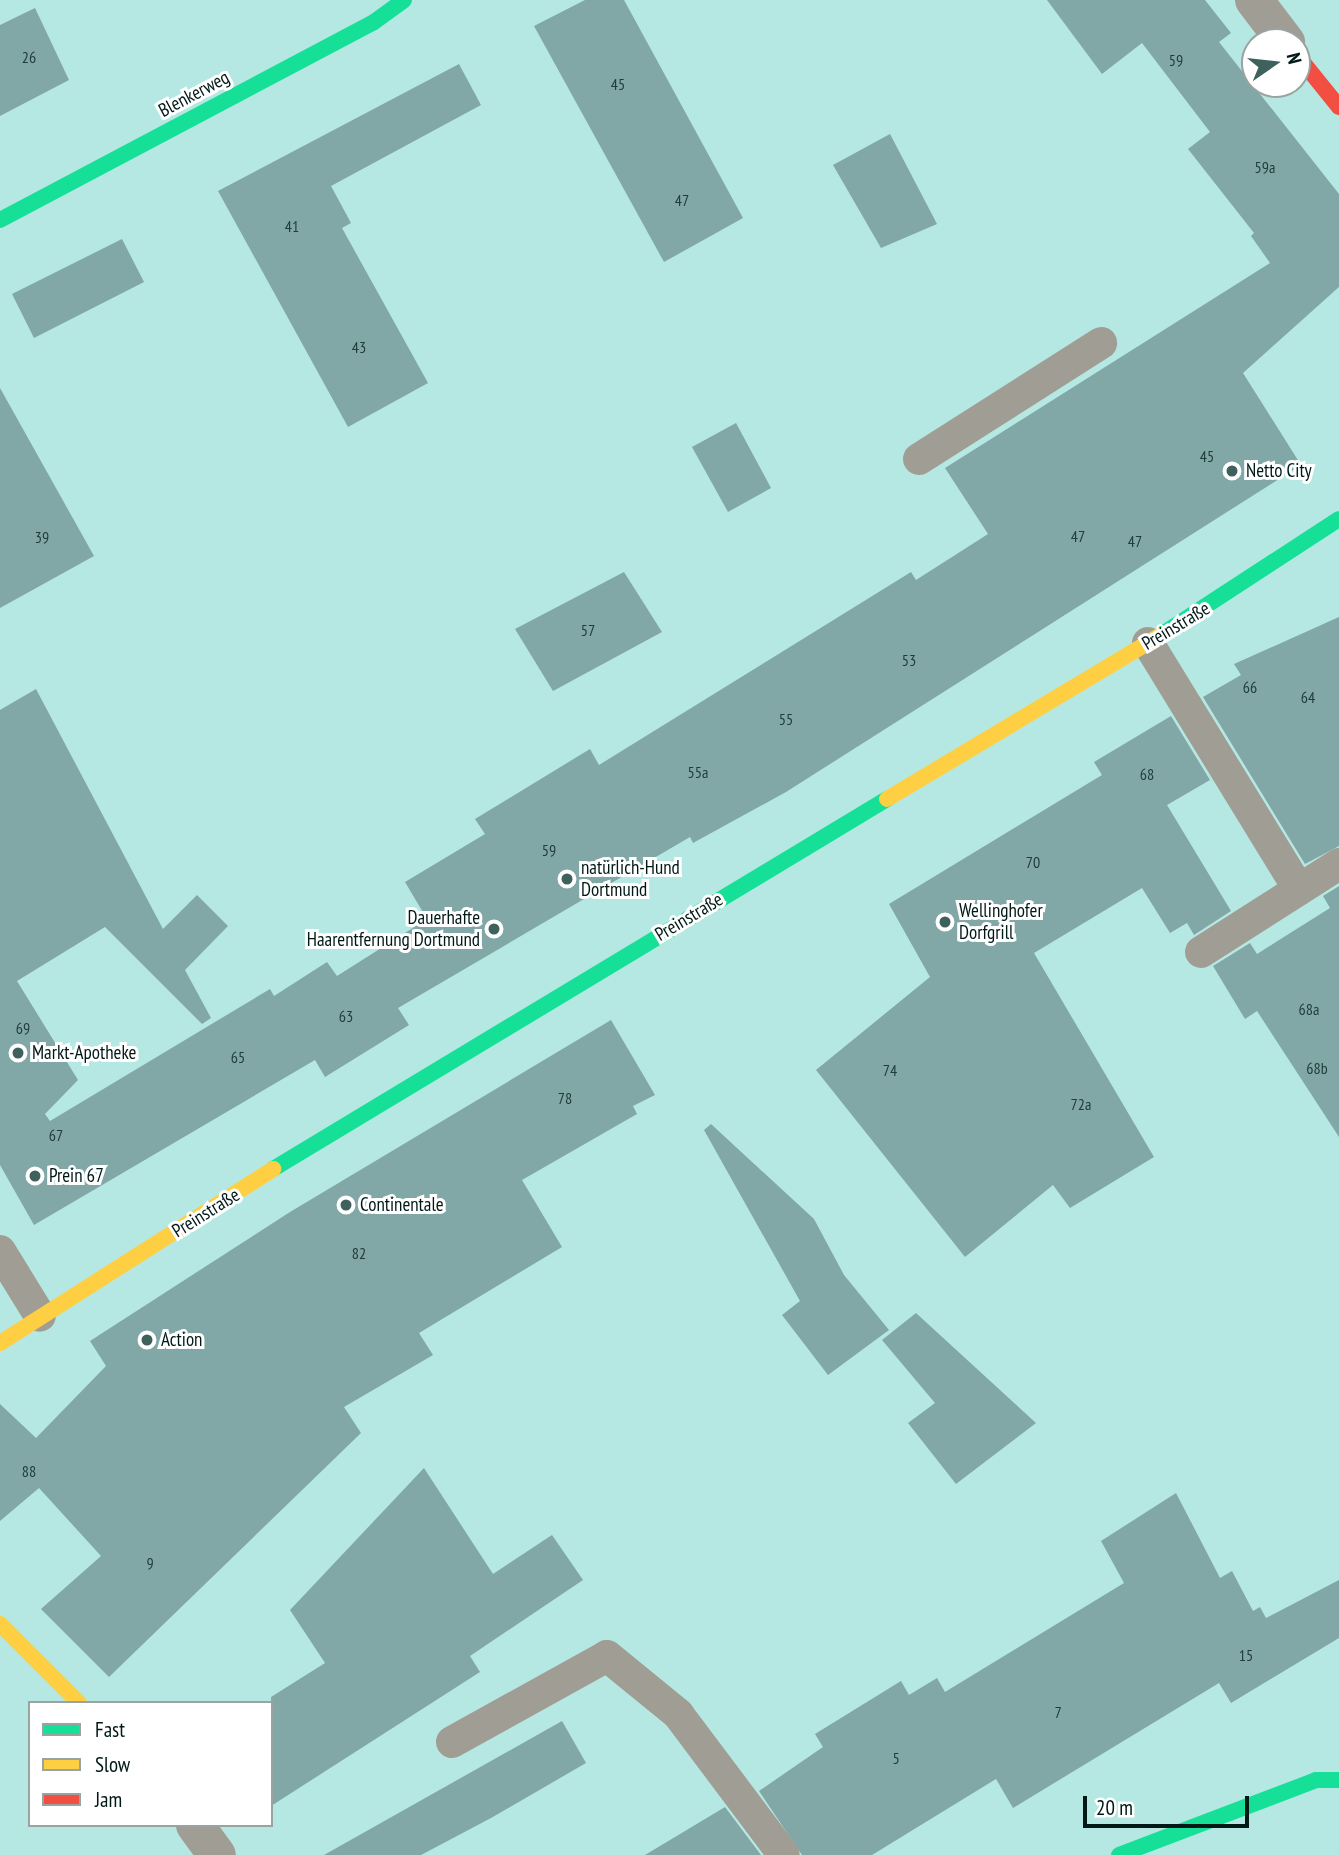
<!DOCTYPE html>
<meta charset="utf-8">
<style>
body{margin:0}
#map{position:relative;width:1339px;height:1855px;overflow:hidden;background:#b5e8e2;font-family:"PT Sans Narrow",sans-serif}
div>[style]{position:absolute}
.building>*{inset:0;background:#81a7a6}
.lane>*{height:32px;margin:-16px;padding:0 16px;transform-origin:16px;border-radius:16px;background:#a09e94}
.street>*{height:38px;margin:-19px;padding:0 19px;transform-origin:19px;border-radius:19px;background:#a09e94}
.fast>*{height:16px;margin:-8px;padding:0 8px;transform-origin:8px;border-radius:8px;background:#16e098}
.slow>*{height:16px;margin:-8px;padding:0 8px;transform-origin:8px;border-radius:8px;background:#ffcf43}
.jam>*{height:16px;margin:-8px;padding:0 8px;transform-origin:8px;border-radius:8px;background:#f24e42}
.dots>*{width:19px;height:19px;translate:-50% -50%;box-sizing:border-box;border:4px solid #fff;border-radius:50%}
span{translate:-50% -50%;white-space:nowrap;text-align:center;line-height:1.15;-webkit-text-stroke:6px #fff;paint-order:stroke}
.number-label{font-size:16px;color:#203c3b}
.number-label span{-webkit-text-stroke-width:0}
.street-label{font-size:19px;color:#001917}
.poi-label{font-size:19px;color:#001917}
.left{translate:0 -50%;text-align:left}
.right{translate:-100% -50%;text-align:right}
.legend{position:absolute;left:28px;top:1701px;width:245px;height:126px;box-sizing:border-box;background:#fff;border:2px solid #99a3a2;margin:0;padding:9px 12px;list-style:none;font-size:21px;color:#001917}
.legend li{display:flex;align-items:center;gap:14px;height:35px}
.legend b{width:35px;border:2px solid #99a3a2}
.north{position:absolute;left:1241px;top:28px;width:70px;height:70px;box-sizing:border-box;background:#fff;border:2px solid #99a3a2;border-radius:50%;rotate:76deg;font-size:19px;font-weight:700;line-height:28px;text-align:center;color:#001917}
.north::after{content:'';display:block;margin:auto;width:24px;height:32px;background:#3f615e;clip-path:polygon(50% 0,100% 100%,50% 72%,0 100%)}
.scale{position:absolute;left:1083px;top:1796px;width:166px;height:32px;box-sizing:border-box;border:4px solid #001917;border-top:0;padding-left:9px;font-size:21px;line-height:24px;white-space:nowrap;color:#001917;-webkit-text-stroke:5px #fff;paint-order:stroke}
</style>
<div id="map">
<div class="building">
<div style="clip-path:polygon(585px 0,624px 0,743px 218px,664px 262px,534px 26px)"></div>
<div style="clip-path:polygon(1047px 0,1205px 0,1231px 33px,1219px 42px,1339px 194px,1339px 287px,1243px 373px,1301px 465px,786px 792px,693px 843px,690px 837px,398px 1008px,409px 1025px,325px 1077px,315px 1060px,34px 1225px,0 1165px,0 710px,36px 689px,163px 929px,197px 895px,228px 926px,185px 970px,211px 1018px,202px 1024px,105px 927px,17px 981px,78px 1080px,45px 1114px,50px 1121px,270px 989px,274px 996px,327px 962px,337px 976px,427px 919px,405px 882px,485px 834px,475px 819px,590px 749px,599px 765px,911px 572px,916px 580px,988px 534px,945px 468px,1270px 263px,1251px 236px,1254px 233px,1188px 149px,1210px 132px,1142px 43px,1102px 74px)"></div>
<div style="clip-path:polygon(35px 8px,69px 80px,0 116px,0 25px)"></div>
<div style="clip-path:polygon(459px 64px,481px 105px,331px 186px,351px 223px,342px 228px,428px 383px,348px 427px,218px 191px)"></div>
<div style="clip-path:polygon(890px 134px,937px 224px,881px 248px,833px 165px)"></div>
<div style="clip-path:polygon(122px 239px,144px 282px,34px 338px,12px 294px)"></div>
<div style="clip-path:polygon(0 388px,94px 556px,0 608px)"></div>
<div style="clip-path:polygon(736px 423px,771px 488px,728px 512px,692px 447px)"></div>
<div style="clip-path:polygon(624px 572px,662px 632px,553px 691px,515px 629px)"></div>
<div style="clip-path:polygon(1339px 617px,1339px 846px,1305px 864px,1203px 697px,1241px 675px,1234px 664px)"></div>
<div style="clip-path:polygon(1171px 716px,1210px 780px,1167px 805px,1231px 911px,1194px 935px,1187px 923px,1170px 933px,1142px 888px,1034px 953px,1154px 1157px,1070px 1208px,1053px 1185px,965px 1257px,816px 1070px,930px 977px,889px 904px,1102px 775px,1094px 762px)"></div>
<div style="clip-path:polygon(1339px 886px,1339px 1137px,1257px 1011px,1245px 1019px,1213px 966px,1250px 943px,1257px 954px,1330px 908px,1323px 896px)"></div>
<div style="clip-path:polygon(611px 1020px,655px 1095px,633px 1106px,637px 1114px,522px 1180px,562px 1247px,419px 1333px,433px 1355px,344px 1407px,361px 1433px,109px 1677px,41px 1609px,101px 1556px,39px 1488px,0 1521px,0 1404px,36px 1438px,106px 1366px,90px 1341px,290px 1212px)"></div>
<div style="clip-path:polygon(711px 1124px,814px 1219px,844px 1275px,889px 1330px,828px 1375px,782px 1315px,800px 1301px,704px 1130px)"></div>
<div style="clip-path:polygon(916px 1313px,1036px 1423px,956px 1484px,908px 1423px,935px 1403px,882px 1340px)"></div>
<div style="clip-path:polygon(424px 1468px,493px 1574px,552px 1535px,583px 1580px,470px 1656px,480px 1672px,271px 1806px,271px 1697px,325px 1663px,290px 1610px)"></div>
<div style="clip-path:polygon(1176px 1493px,1220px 1578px,1232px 1571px,1253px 1611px,1260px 1607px,1266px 1618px,1339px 1580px,1339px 1638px,1231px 1703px,1219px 1683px,1013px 1808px,996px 1779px,872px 1855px,802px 1855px,759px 1791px,823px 1747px,815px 1734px,901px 1681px,909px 1695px,937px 1678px,945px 1692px,1124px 1583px,1101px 1541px)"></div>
<div style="clip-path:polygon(562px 1721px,586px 1763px,491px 1818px,421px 1855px,324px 1855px)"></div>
<div style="clip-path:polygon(725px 1807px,761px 1855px,645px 1855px)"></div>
</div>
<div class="lane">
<div style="left:919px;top:459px;width:216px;rotate:-32.5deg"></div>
<div style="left:1148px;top:643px;width:289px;rotate:58.5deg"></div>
<div style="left:1201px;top:952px;width:164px;rotate:-32.5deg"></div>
<div style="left:0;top:1251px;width:76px;rotate:58.4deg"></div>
<div style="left:452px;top:1742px;width:177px;rotate:-29deg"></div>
<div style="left:607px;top:1656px;width:92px;rotate:39.2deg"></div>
<div style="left:678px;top:1714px;width:176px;rotate:53.1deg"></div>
</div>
<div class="street">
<div style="left:1254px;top:0;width:53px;rotate:52.7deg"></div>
<div style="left:195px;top:1825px;width:37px;rotate:54deg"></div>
</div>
<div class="fast">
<div style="left:0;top:220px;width:423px;rotate:-27.9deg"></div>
<div style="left:374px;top:22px;width:37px;rotate:-36deg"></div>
<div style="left:1161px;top:635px;width:212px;rotate:-33.1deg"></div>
<div style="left:273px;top:1169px;width:717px;rotate:-31.07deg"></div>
<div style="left:1119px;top:1855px;width:211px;rotate:-20.8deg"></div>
<div style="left:1316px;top:1780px;width:23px"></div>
</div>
<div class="slow">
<div style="left:887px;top:799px;width:319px;rotate:-30.9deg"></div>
<div style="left:0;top:1343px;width:324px;rotate:-32.5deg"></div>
<div style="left:0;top:1624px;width:112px;rotate:45deg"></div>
</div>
<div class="jam">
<div style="left:1297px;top:55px;width:67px;rotate:51.1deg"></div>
</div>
<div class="dots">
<div style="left:1232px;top:471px;background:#3f615e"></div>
<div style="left:567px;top:879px;background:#3f615e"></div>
<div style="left:945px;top:922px;background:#3f615e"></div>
<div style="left:494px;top:929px;background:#3f615e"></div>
<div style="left:18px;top:1053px;background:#3f615e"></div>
<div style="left:35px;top:1176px;background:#3f615e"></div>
<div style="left:346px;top:1205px;background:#3f615e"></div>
<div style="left:147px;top:1340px;background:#3f615e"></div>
</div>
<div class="number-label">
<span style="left:29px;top:57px">26</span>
<span style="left:1176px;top:60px">59</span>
<span style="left:618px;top:84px">45</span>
<span style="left:1265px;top:167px">59a</span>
<span style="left:682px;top:200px">47</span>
<span style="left:292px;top:226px">41</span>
<span style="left:359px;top:347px">43</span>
<span style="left:1207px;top:456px">45</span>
<span style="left:1078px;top:536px">47</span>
<span style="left:42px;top:537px">39</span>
<span style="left:1135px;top:541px">47</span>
<span style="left:588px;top:630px">57</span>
<span style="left:909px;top:660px">53</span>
<span style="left:1250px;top:687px">66</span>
<span style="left:1308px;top:697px">64</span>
<span style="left:786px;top:719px">55</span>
<span style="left:698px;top:772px">55a</span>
<span style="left:1147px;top:774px">68</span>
<span style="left:549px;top:850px">59</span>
<span style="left:1033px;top:862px">70</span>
<span style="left:1309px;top:1009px">68a</span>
<span style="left:346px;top:1016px">63</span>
<span style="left:23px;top:1028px">69</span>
<span style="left:238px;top:1057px">65</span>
<span style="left:1317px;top:1068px">68b</span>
<span style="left:890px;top:1070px">74</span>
<span style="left:565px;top:1098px">78</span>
<span style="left:1081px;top:1104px">72a</span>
<span style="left:56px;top:1135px">67</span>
<span style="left:359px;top:1253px">82</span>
<span style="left:29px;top:1471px">88</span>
<span style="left:150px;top:1563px">9</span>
<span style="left:1246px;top:1655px">15</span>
<span style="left:1058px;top:1712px">7</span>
<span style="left:896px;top:1758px">5</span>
</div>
<div class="street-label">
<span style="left:194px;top:94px;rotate:-28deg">Blenkerweg</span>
<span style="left:1176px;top:626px;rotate:-31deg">Preinstraße</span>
<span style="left:689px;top:917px;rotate:-31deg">Preinstraße</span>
<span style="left:206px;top:1213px;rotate:-32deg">Preinstraße</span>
</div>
<div class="poi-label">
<span class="left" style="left:1246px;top:471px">Netto City</span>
<span class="left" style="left:581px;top:879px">natürlich-Hund<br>Dortmund</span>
<span class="left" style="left:959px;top:922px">Wellinghofer<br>Dorfgrill</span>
<span class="right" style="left:480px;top:929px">Dauerhafte<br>Haarentfernung Dortmund</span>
<span class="left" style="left:32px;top:1053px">Markt-Apotheke</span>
<span class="left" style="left:49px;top:1176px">Prein 67</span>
<span class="left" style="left:360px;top:1205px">Continentale</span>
<span class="left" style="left:161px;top:1340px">Action</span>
</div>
<ul class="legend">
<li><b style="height:9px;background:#16e098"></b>Fast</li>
<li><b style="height:9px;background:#ffcf43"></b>Slow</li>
<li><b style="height:9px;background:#f24e42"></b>Jam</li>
</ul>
<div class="north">N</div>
<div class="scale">20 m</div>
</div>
